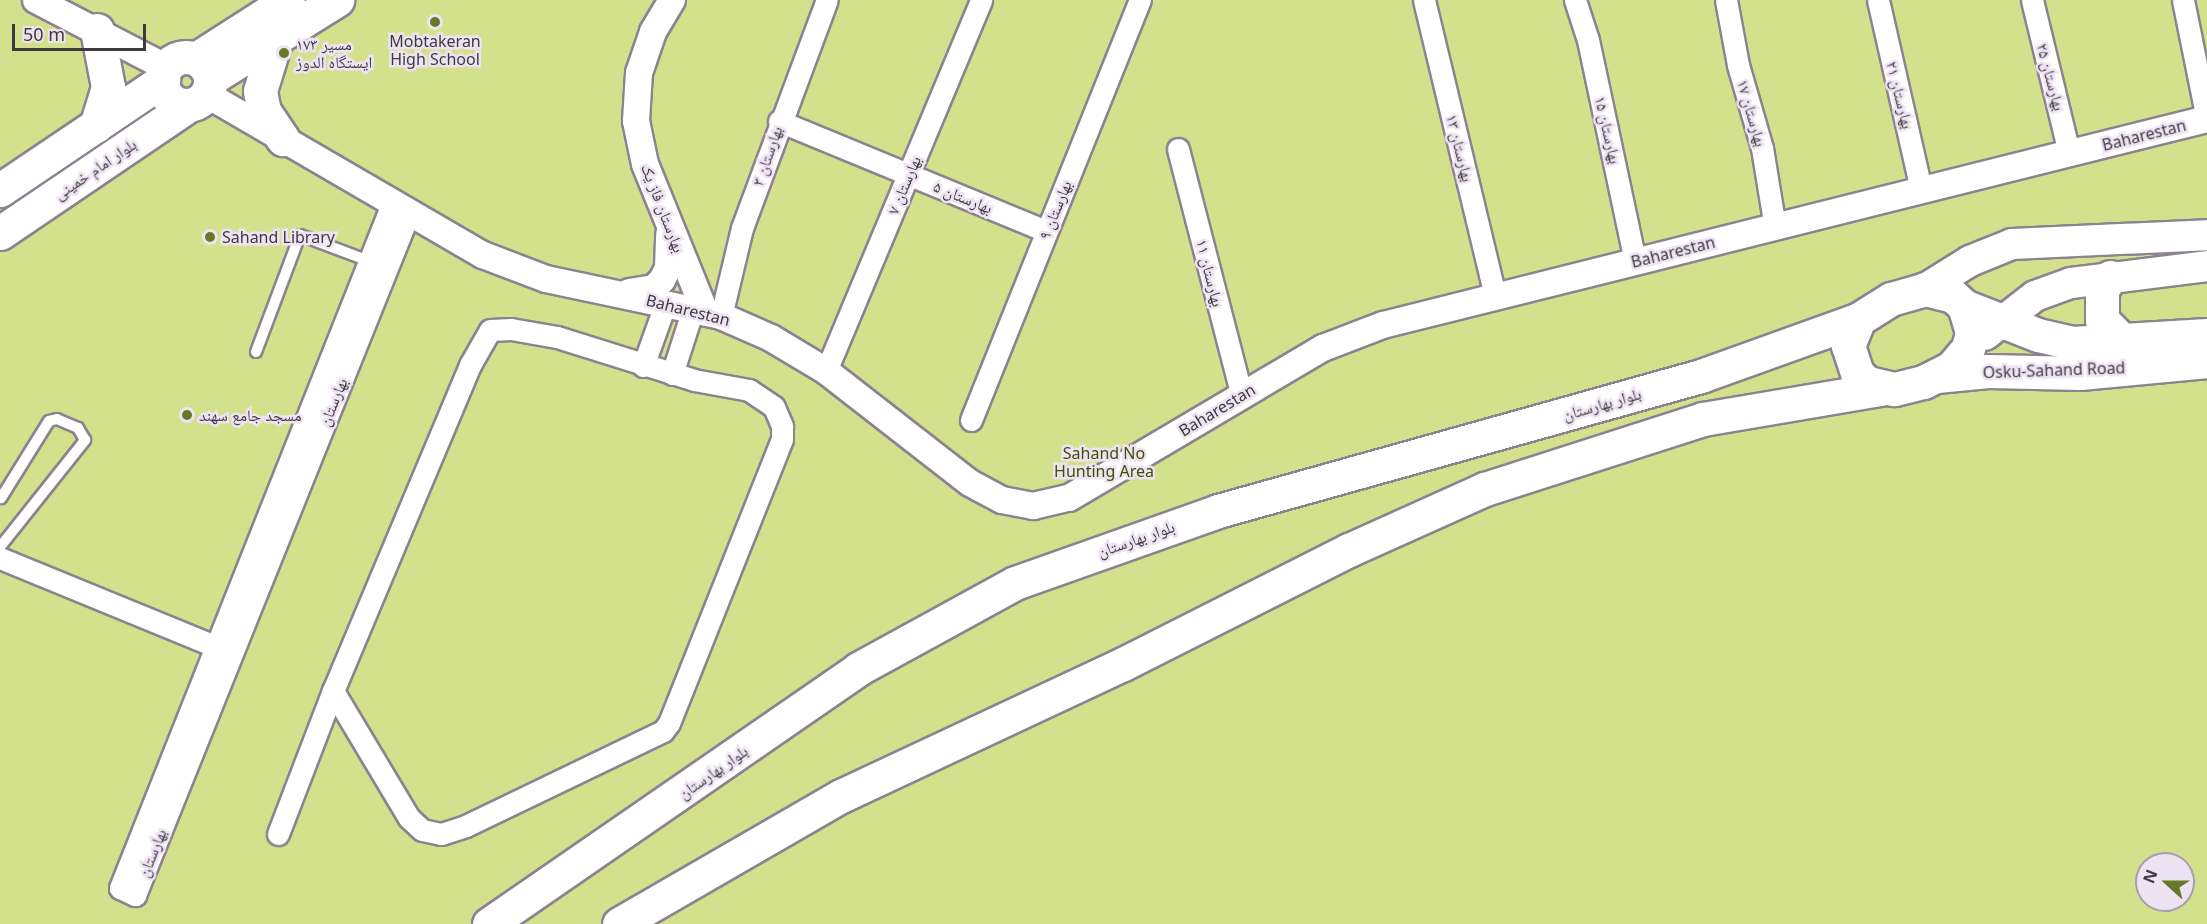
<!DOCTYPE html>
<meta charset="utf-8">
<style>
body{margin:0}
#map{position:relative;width:2207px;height:924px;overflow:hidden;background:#eee3f3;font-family:"Noto Sans","Noto Naskh Arabic",sans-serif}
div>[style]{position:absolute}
.green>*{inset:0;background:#d3e18c}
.roads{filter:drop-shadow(2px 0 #8c8290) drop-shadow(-2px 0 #8c8290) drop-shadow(0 2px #8c8290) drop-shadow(0 -2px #8c8290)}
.service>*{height:10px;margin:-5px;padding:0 5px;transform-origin:5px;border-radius:5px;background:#fff}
.minor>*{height:21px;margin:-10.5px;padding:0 10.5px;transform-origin:10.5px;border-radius:10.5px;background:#fff}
.tertiary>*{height:26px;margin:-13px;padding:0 13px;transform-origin:13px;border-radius:13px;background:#fff}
.secondary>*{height:30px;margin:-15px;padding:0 15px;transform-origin:15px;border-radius:15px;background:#fff}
.primary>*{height:33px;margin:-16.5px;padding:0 16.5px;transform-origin:16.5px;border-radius:16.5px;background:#fff}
.primary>.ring{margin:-16.5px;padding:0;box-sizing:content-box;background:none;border:33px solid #fff;border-radius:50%}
.dots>*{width:16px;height:16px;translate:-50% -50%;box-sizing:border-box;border:3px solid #eee3f3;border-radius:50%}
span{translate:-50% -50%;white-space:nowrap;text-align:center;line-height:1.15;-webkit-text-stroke:5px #eee3f3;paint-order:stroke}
.poi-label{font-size:16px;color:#3e3a40}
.left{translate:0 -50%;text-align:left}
.street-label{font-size:16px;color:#3e3a40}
.park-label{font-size:16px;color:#464d00}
.north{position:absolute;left:2135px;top:852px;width:60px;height:60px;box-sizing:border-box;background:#eee3f3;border:2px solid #a89fab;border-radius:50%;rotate:291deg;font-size:16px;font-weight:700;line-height:24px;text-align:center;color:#3e3a40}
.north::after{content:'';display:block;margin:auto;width:21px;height:27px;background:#677826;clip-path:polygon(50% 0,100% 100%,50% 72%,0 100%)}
.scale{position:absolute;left:12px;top:24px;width:134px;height:27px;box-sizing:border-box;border:3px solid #3e3a40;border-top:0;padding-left:8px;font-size:18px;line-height:21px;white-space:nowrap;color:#3e3a40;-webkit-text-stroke:4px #eee3f3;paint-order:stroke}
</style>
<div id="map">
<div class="green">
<div style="clip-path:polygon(evenodd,0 0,2207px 0,2207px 924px,0 924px,0 0,2147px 864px,2183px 864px,2183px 900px,2147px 900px,2147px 864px)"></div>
</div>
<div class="roads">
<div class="service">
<div style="left:256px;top:352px;width:125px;rotate:-69.4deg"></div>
<div style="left:300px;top:235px;width:74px;rotate:20.6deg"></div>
<div style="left:0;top:547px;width:137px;rotate:-51.5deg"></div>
<div style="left:85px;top:440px;width:14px;rotate:-120deg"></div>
<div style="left:78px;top:428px;width:23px;rotate:-157deg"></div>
<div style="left:57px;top:419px;width:8px;rotate:166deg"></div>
<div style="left:49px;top:421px;width:91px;rotate:121.9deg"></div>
</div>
<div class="minor">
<div style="left:1424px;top:0;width:304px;rotate:76.5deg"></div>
<div style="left:1575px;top:0;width:42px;rotate:72deg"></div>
<div style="left:1588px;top:40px;width:227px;rotate:78deg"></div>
<div style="left:1726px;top:0;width:66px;rotate:79.5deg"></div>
<div style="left:1738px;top:65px;width:86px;rotate:73.9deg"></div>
<div style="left:1762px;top:148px;width:80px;rotate:80.7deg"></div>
<div style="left:1878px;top:0;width:195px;rotate:77.2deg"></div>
<div style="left:2032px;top:0;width:157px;rotate:76.4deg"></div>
<div style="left:2183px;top:0;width:121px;rotate:78.6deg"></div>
<div style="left:779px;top:121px;width:289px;rotate:22.4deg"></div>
<div style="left:1178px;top:149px;width:255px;rotate:75.5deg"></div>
<div style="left:392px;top:204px;width:736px;rotate:111.69deg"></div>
<div style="left:120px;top:888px;width:17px;rotate:25deg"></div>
<div style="left:135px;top:895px;width:735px;rotate:-68.11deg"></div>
<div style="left:721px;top:316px;width:90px;rotate:-76.6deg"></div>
<div style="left:742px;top:228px;width:243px;rotate:-69.6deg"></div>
<div style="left:511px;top:329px;width:47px;rotate:9.9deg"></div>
<div style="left:557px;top:337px;width:144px;rotate:17.4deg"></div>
<div style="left:694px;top:380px;width:56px;rotate:10.3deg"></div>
<div style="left:749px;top:390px;width:30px;rotate:34deg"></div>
<div style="left:774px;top:407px;width:21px;rotate:67deg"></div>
<div style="left:782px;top:426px;width:13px;rotate:90deg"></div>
<div style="left:782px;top:439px;width:306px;rotate:111.7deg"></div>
<div style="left:669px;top:723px;width:10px;rotate:127deg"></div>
<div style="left:663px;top:731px;width:219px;rotate:154.3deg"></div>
<div style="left:466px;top:826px;width:26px;rotate:162deg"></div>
<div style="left:441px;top:834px;width:19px;rotate:-168deg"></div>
<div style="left:422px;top:830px;width:18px;rotate:-137deg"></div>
<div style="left:409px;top:818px;width:148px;rotate:-120.9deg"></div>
<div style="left:333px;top:691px;width:354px;rotate:-67.2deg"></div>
<div style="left:470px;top:365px;width:40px;rotate:-60.3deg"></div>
<div style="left:490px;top:330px;width:21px;rotate:-3deg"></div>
<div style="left:643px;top:366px;width:68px;rotate:-70.2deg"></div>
<div style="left:826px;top:371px;width:402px;rotate:-67.3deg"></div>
<div style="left:672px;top:374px;width:68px;rotate:-72.1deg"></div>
<div style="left:971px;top:420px;width:453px;rotate:-68.1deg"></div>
<div style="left:0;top:558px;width:232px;rotate:22.3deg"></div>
<div style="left:278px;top:834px;width:153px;rotate:-69deg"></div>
</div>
<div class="tertiary">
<div style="left:36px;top:0;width:148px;rotate:27.4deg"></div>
<div style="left:672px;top:0;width:37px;rotate:121deg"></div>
<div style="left:653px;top:32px;width:43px;rotate:108.9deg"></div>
<div style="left:639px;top:73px;width:48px;rotate:93.6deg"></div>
<div style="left:636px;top:121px;width:44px;rotate:78.2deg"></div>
<div style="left:645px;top:164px;width:160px;rotate:67.9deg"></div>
<div style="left:206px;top:94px;width:320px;rotate:30.2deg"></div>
<div style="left:483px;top:255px;width:67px;rotate:20.9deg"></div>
<div style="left:546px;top:279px;width:179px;rotate:11.9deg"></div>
<div style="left:721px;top:316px;width:55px;rotate:23.7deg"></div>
<div style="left:771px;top:338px;width:64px;rotate:31deg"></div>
<div style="left:826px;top:371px;width:182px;rotate:37.9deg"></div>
<div style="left:970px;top:483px;width:36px;rotate:28deg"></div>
<div style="left:1002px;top:500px;width:32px;rotate:11deg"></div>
<div style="left:1033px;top:506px;width:37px;rotate:-13deg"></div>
<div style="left:1069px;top:498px;width:295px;rotate:-30.6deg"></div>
<div style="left:1323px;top:348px;width:64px;rotate:-21deg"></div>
<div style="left:1383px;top:325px;width:849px;rotate:-14.04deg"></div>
<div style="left:629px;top:292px;width:25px;rotate:-9deg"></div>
<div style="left:654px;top:288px;width:11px;rotate:-45deg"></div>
<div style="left:662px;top:280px;width:13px;rotate:-63deg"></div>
<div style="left:668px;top:268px;width:33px;rotate:-88deg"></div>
</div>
<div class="secondary">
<div style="left:1925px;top:289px;width:53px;rotate:-31.9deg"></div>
<div style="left:1970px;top:261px;width:45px;rotate:-22deg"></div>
<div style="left:2012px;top:244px;width:195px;rotate:-2.6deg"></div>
<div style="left:1985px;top:335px;width:63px;rotate:-38deg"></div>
<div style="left:2035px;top:296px;width:38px;rotate:-20deg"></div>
<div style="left:2071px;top:283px;width:137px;rotate:-7.1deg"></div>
</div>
<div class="primary">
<div style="left:275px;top:42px;width:51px;rotate:107deg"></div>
<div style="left:260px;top:91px;width:20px;rotate:79deg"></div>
<div style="left:264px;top:111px;width:34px;rotate:56deg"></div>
<div class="ring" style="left:162px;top:57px;width:15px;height:15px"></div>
<div style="left:196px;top:59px;width:109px;rotate:-32.7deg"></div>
<div style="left:210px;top:79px;width:150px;rotate:-31.9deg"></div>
<div style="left:96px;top:126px;width:41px;rotate:-72.9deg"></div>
<div style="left:108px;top:87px;width:58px;rotate:-100.9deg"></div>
<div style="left:0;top:190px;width:197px;rotate:-34deg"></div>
<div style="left:0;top:233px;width:228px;rotate:-34.1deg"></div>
<div style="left:2110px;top:277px;width:15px;rotate:122deg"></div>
<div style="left:2102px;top:290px;width:30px;rotate:90deg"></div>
<div style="left:2102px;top:320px;width:30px;rotate:45deg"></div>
<div style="left:1925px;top:289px;width:29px;rotate:14deg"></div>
<div style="left:1953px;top:296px;width:15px;rotate:42deg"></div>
<div style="left:1964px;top:306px;width:28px;rotate:73deg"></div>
<div style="left:1972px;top:333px;width:16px;rotate:105deg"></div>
<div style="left:1968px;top:348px;width:26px;rotate:130deg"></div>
<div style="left:1951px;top:368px;width:31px;rotate:153deg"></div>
<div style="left:1923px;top:382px;width:30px;rotate:166deg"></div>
<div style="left:1894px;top:389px;width:28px;rotate:-167deg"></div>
<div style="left:1867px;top:383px;width:14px;rotate:-135deg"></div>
<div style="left:1857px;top:373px;width:28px;rotate:-108deg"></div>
<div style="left:1848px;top:346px;width:29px;rotate:-68deg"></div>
<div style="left:1859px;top:319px;width:38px;rotate:-32deg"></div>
<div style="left:1891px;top:299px;width:35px;rotate:-16deg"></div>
<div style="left:1964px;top:306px;width:79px;rotate:21.4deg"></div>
<div style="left:2038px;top:335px;width:35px;rotate:13deg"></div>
<div style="left:2072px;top:343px;width:135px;rotate:-3.4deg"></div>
<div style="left:1937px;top:376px;width:51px;rotate:-5.6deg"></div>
<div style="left:1988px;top:371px;width:92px;rotate:1.2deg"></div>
<div style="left:2080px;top:373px;width:128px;rotate:-5.4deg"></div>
<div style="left:489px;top:924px;width:449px;rotate:-34.6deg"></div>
<div style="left:858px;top:669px;width:179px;rotate:-28.7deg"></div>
<div style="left:1015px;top:583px;width:215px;rotate:-19.5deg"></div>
<div style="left:1218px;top:511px;width:502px;rotate:-15.62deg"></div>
<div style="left:1701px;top:376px;width:168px;rotate:-19.8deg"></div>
<div style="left:619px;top:924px;width:256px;rotate:-30deg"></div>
<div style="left:841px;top:796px;width:311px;rotate:-25.1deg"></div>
<div style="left:1123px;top:664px;width:253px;rotate:-26.8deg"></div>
<div style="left:1349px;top:550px;width:149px;rotate:-24.2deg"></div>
<div style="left:1485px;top:489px;width:229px;rotate:-17.8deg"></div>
<div style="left:1703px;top:419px;width:181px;rotate:-9.6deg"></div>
</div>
</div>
<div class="dots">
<div style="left:435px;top:22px;background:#677826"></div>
<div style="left:284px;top:53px;background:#677826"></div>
<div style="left:210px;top:237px;background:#677826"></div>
<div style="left:187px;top:415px;background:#677826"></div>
</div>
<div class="poi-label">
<span style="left:435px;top:50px">Mobtakeran<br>High School</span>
<span class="left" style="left:296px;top:53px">مسیر ۱۷۳<br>ایستگاه الدوز</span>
<span class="left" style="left:222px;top:237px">Sahand Library</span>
<span class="left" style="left:199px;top:415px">مسجد جامع سهند</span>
</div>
<div class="street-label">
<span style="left:2051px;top:77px;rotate:75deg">بهارستان ۲۵</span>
<span style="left:1900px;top:95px;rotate:76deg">بهارستان ۲۱</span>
<span style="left:1752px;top:113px;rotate:74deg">بهارستان ۱۷</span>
<span style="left:1608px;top:130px;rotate:77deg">بهارستان ۱۵</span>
<span style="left:2144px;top:135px;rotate:-14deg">Baharestan</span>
<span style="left:1460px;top:148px;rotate:76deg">بهارستان ۱۳</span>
<span style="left:767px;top:156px;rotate:-71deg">بهارستان ۳</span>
<span style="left:95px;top:169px;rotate:-34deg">بلوار امام خمینی</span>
<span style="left:904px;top:185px;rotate:-67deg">بهارستان ۷</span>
<span style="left:963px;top:197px;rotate:22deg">بهارستان ۵</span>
<span style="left:663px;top:208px;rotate:69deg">بهارستان فاز یک</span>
<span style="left:1055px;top:210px;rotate:-68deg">بهارستان ۹</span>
<span style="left:1673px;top:252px;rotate:-14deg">Baharestan</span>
<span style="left:1210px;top:273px;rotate:76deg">بهارستان ۱۱</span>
<span style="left:688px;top:310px;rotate:14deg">Baharestan</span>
<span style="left:2054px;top:370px;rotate:-2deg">Osku-Sahand Road</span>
<span style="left:333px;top:402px;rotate:-68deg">بهارستان</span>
<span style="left:1602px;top:404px;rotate:-16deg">بلوار بهارستان</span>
<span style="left:1217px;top:410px;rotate:-31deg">Baharestan</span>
<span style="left:1136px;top:539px;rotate:-19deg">بلوار بهارستان</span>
<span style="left:713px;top:772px;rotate:-35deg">بلوار بهارستان</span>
<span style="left:152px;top:853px;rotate:-68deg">بهارستان</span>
</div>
<div class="park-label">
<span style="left:1104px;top:462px">Sahand No<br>Hunting Area</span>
</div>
<div class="north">N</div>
<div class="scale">50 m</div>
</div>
